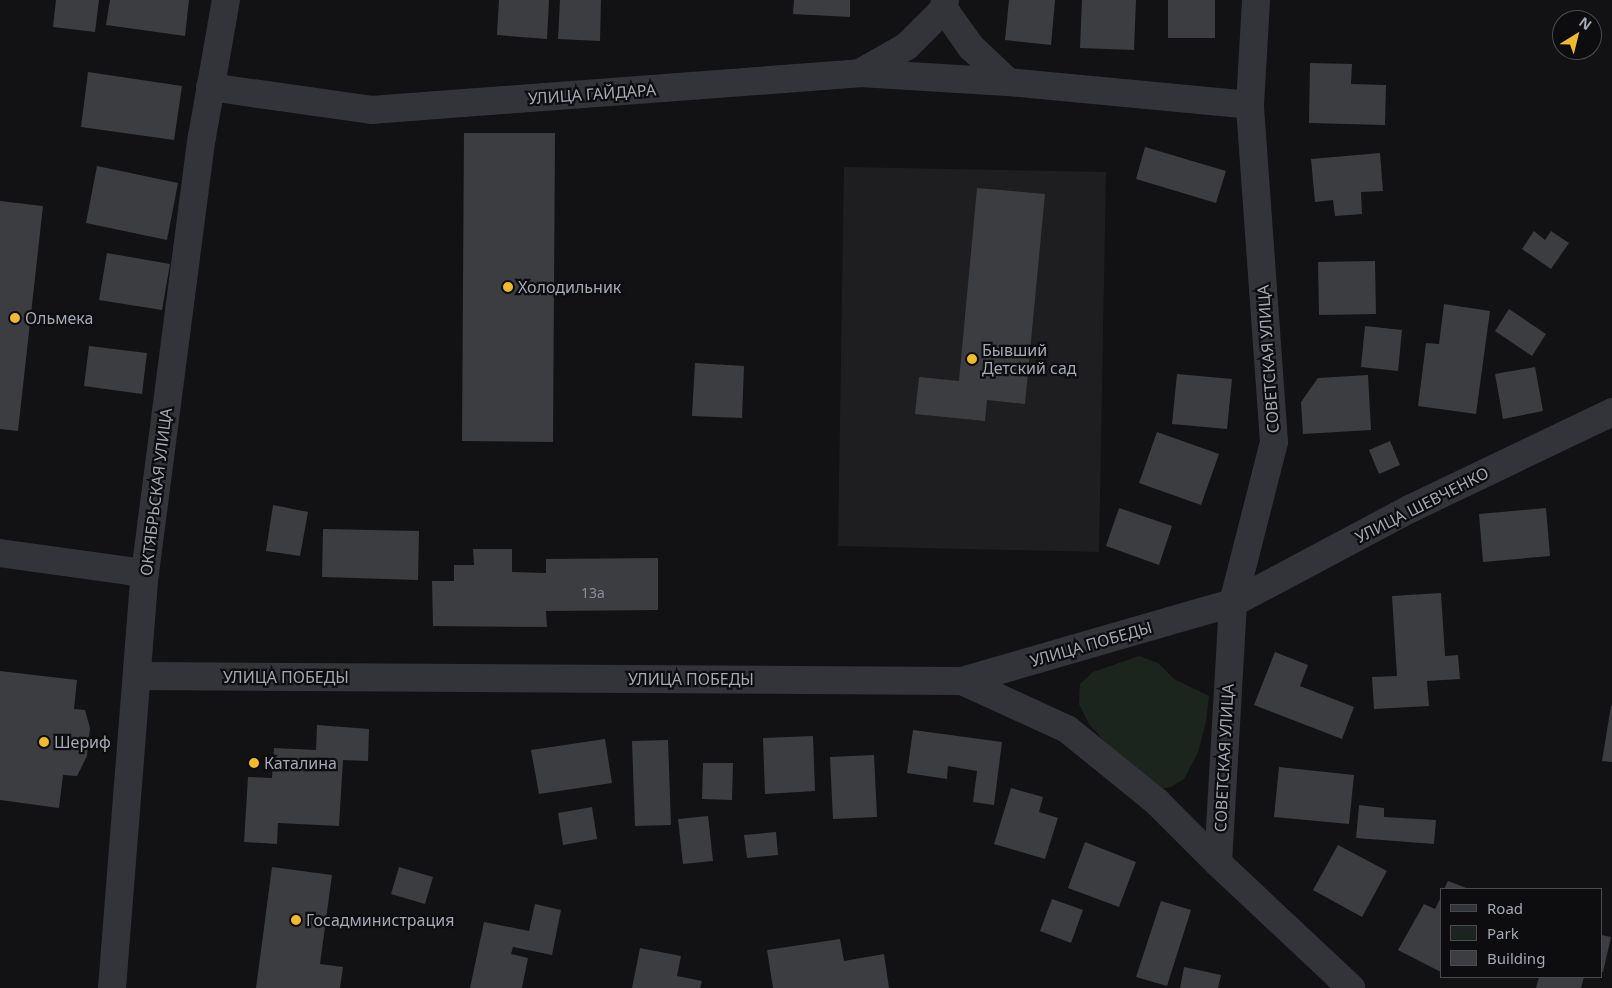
<!DOCTYPE html>
<meta charset="utf-8">
<style>
body{margin:0}
#map{position:relative;width:1612px;height:988px;overflow:hidden;background:#121214;font-family:"Noto Sans",sans-serif}
div>[style]{position:absolute}
.built>*{inset:0;background:#1e1e21}
.green>*{inset:0;background:#1c241e}
.building>*{inset:0;background:#3c3d41}
.minor>*{height:28px;margin:-14px;padding:0 14px;transform-origin:14px;border-radius:14px;background:#333439}
.dots>*{width:14px;height:14px;translate:-50% -50%;box-sizing:border-box;border:2px solid #0d0d0f;border-radius:50%}
span{translate:-50% -50%;white-space:nowrap;text-align:center;line-height:1.15;-webkit-text-stroke:4.5px #0d0d0f;paint-order:stroke}
.number-label{font-size:14px;color:#8a8d97}
.number-label span{-webkit-text-stroke-width:0}
.street-label{font-size:16px;color:#a4a8b4}
.poi-label{font-size:16px;color:#a4a8b4}
.left{translate:0 -50%;text-align:left}
.legend{position:absolute;left:1440px;top:888px;width:162px;height:90px;box-sizing:border-box;background:#0d0d0f;border:1px solid #494b51;margin:0;padding:6px 9px;list-style:none;font-size:15px;color:#a4a8b4}
.legend li{display:flex;align-items:center;gap:10px;height:25px}
.legend b{width:25px;border:1px solid #494b51}
.north{position:absolute;left:1552px;top:10px;width:50px;height:50px;box-sizing:border-box;background:#0d0d0f;border:1px solid #494b51;border-radius:50%;rotate:36deg;font-size:14px;font-weight:700;line-height:20px;text-align:center;color:#a4a8b4}
.north::after{content:'';display:block;margin:auto;width:18px;height:22px;background:#f1ba2d;clip-path:polygon(50% 0,100% 100%,50% 72%,0 100%)}
</style>
<div id="map">
<div class="built">
<div style="clip-path:polygon(844px 167px,1106px 172px,1099px 552px,838px 546px)"></div>
</div>
<div class="green">
<div style="clip-path:polygon(1139px 656px,1158px 663px,1174px 679px,1209px 696px,1206px 722px,1198px 752px,1184px 779px,1171px 787px,1160px 789px,1130px 770px,1089px 724px,1079px 704px,1080px 684px,1093px 672px)"></div>
</div>
<div class="building">
<div style="clip-path:polygon(56px 0,99px 0,95px 32px,53px 27px)"></div>
<div style="clip-path:polygon(110px 0,189px 0,185px 36px,106px 25px)"></div>
<div style="clip-path:polygon(499px 0,549px 0,547px 39px,497px 35px)"></div>
<div style="clip-path:polygon(560px 0,601px 0,600px 41px,558px 39px)"></div>
<div style="clip-path:polygon(794px 0,850px 0,850px 17px,793px 14px)"></div>
<div style="clip-path:polygon(1009px 0,1055px 0,1051px 45px,1005px 40px)"></div>
<div style="clip-path:polygon(1082px 0,1136px 0,1134px 50px,1080px 48px)"></div>
<div style="clip-path:polygon(1168px 0,1215px 0,1215px 38px,1168px 38px)"></div>
<div style="clip-path:polygon(1310px 63px,1352px 64px,1351px 84px,1386px 85px,1385px 125px,1309px 123px)"></div>
<div style="clip-path:polygon(88px 72px,182px 86px,174px 140px,81px 127px)"></div>
<div style="clip-path:polygon(464px 133px,555px 133px,553px 442px,462px 441px)"></div>
<div style="clip-path:polygon(1145px 147px,1226px 171px,1216px 203px,1136px 179px)"></div>
<div style="clip-path:polygon(1380px 153px,1383px 191px,1361px 192px,1362px 214px,1335px 216px,1333px 200px,1315px 202px,1311px 159px)"></div>
<div style="clip-path:polygon(97px 166px,178px 183px,167px 240px,86px 223px)"></div>
<div style="clip-path:polygon(977px 188px,1045px 194px,1025px 404px,987px 400px,985px 421px,915px 414px,919px 377px,959px 381px)"></div>
<div style="clip-path:polygon(0 201px,43px 206px,18px 431px,0 429px)"></div>
<div style="clip-path:polygon(1534px 231px,1545px 240px,1551px 231px,1569px 243px,1551px 269px,1522px 249px)"></div>
<div style="clip-path:polygon(107px 253px,170px 264px,162px 310px,99px 300px)"></div>
<div style="clip-path:polygon(1375px 261px,1376px 314px,1319px 315px,1318px 262px)"></div>
<div style="clip-path:polygon(1444px 304px,1490px 311px,1476px 414px,1418px 406px,1426px 343px,1439px 344px)"></div>
<div style="clip-path:polygon(1509px 309px,1546px 334px,1532px 356px,1495px 331px)"></div>
<div style="clip-path:polygon(1365px 326px,1402px 330px,1398px 371px,1361px 367px)"></div>
<div style="clip-path:polygon(89px 346px,147px 353px,142px 394px,84px 386px)"></div>
<div style="clip-path:polygon(695px 363px,744px 366px,742px 418px,692px 416px)"></div>
<div style="clip-path:polygon(1535px 367px,1543px 411px,1503px 419px,1495px 374px)"></div>
<div style="clip-path:polygon(1177px 374px,1232px 379px,1227px 429px,1172px 424px)"></div>
<div style="clip-path:polygon(1368px 375px,1371px 430px,1303px 434px,1301px 402px,1318px 378px)"></div>
<div style="clip-path:polygon(1157px 432px,1219px 454px,1201px 505px,1139px 483px)"></div>
<div style="clip-path:polygon(1390px 441px,1400px 465px,1379px 474px,1369px 450px)"></div>
<div style="clip-path:polygon(273px 505px,308px 512px,300px 556px,266px 551px)"></div>
<div style="clip-path:polygon(1119px 508px,1172px 526px,1159px 565px,1106px 546px)"></div>
<div style="clip-path:polygon(1546px 508px,1550px 556px,1483px 562px,1479px 514px)"></div>
<div style="clip-path:polygon(323px 529px,419px 531px,418px 580px,322px 577px)"></div>
<div style="clip-path:polygon(473px 549px,512px 549px,512px 572px,546px 573px,546px 559px,658px 558px,658px 610px,546px 611px,547px 627px,433px 626px,432px 581px,454px 581px,454px 565px,474px 565px)"></div>
<div style="clip-path:polygon(1441px 593px,1445px 656px,1458px 655px,1460px 679px,1427px 681px,1429px 706px,1374px 709px,1372px 677px,1397px 676px,1392px 596px)"></div>
<div style="clip-path:polygon(1275px 652px,1308px 665px,1300px 686px,1354px 707px,1342px 739px,1254px 705px)"></div>
<div style="clip-path:polygon(0 671px,77px 680px,74px 709px,85px 710px,90px 728px,87px 756px,77px 776px,63px 775px,59px 808px,0 800px)"></div>
<div style="clip-path:polygon(1611px 706px,1612px 706px,1612px 762px,1602px 761px)"></div>
<div style="clip-path:polygon(317px 725px,369px 729px,368px 761px,343px 760px,339px 826px,278px 823px,277px 844px,244px 842px,248px 777px,272px 778px,274px 748px,316px 750px)"></div>
<div style="clip-path:polygon(913px 730px,1002px 742px,994px 805px,973px 802px,977px 771px,948px 766px,947px 779px,907px 773px)"></div>
<div style="clip-path:polygon(813px 736px,815px 791px,765px 794px,763px 738px)"></div>
<div style="clip-path:polygon(605px 739px,612px 783px,539px 794px,531px 750px)"></div>
<div style="clip-path:polygon(668px 740px,671px 825px,635px 826px,632px 741px)"></div>
<div style="clip-path:polygon(874px 755px,877px 817px,833px 819px,830px 757px)"></div>
<div style="clip-path:polygon(703px 763px,733px 763px,732px 800px,702px 799px)"></div>
<div style="clip-path:polygon(1279px 767px,1354px 775px,1349px 824px,1274px 817px)"></div>
<div style="clip-path:polygon(1011px 788px,1043px 797px,1039px 812px,1058px 818px,1045px 859px,994px 844px)"></div>
<div style="clip-path:polygon(1359px 805px,1384px 808px,1384px 817px,1436px 820px,1434px 844px,1356px 838px)"></div>
<div style="clip-path:polygon(592px 807px,597px 839px,563px 845px,558px 813px)"></div>
<div style="clip-path:polygon(708px 816px,713px 861px,683px 864px,678px 819px)"></div>
<div style="clip-path:polygon(776px 832px,778px 855px,747px 858px,744px 835px)"></div>
<div style="clip-path:polygon(1085px 842px,1136px 862px,1119px 907px,1068px 888px)"></div>
<div style="clip-path:polygon(1338px 845px,1387px 871px,1362px 917px,1313px 890px)"></div>
<div style="clip-path:polygon(272px 867px,332px 875px,320px 964px,343px 967px,340px 988px,256px 988px)"></div>
<div style="clip-path:polygon(399px 867px,433px 877px,425px 904px,391px 894px)"></div>
<div style="clip-path:polygon(1448px 881px,1469px 889px,1444px 889px)"></div>
<div style="clip-path:polygon(1441px 897px,1441px 972px,1398px 950px,1424px 904px,1435px 909px)"></div>
<div style="clip-path:polygon(1052px 899px,1083px 910px,1071px 943px,1040px 931px)"></div>
<div style="clip-path:polygon(1161px 901px,1191px 910px,1167px 986px,1136px 977px)"></div>
<div style="clip-path:polygon(535px 904px,561px 910px,552px 955px,513px 947px,511px 954px,528px 958px,522px 988px,470px 988px,484px 922px,529px 931px)"></div>
<div style="clip-path:polygon(1601px 935px,1611px 937px,1603px 972px,1601px 972px)"></div>
<div style="clip-path:polygon(840px 939px,844px 961px,884px 954px,889px 988px,773px 988px,767px 950px)"></div>
<div style="clip-path:polygon(640px 948px,681px 956px,677px 976px,702px 981px,700px 988px,632px 988px)"></div>
<div style="clip-path:polygon(1184px 967px,1221px 975px,1218px 988px,1180px 988px)"></div>
<div style="clip-path:polygon(1539px 977px,1584px 977px,1581px 988px,1536px 988px)"></div>
</div>
<div class="minor">
<div style="left:944px;top:9px;width:47px;rotate:54.6deg"></div>
<div style="left:971px;top:47px;width:51px;rotate:43.4deg"></div>
<div style="left:1008px;top:82px;width:243px;rotate:5.4deg"></div>
<div style="left:860px;top:73px;width:148px;rotate:3.5deg"></div>
<div style="left:210px;top:87px;width:163px;rotate:8.1deg"></div>
<div style="left:371px;top:110px;width:490px;rotate:-4.3deg"></div>
<div style="left:860px;top:73px;width:54px;rotate:-29.9deg"></div>
<div style="left:907px;top:46px;width:52px;rotate:-45deg"></div>
<div style="left:944px;top:9px;width:9px;rotate:-84deg"></div>
<div style="left:0;top:553px;width:146px;rotate:7.9deg"></div>
<div style="left:137px;top:676px;width:825px;rotate:0.35deg"></div>
<div style="left:962px;top:681px;width:282px;rotate:-16.1deg"></div>
<div style="left:1233px;top:603px;width:203px;rotate:-28deg"></div>
<div style="left:1412px;top:508px;width:222px;rotate:-25.6deg"></div>
<div style="left:962px;top:681px;width:115px;rotate:24.6deg"></div>
<div style="left:1067px;top:729px;width:116px;rotate:39deg"></div>
<div style="left:1157px;top:802px;width:86px;rotate:45deg"></div>
<div style="left:1218px;top:863px;width:183px;rotate:43.2deg"></div>
<div style="left:1218px;top:863px;width:260px;rotate:-86.7deg"></div>
<div style="left:1233px;top:603px;width:166px;rotate:-75.7deg"></div>
<div style="left:1274px;top:442px;width:338px;rotate:-94.1deg"></div>
<div style="left:1250px;top:105px;width:105px;rotate:-86.7deg"></div>
<div style="left:112px;top:988px;width:416px;rotate:-85.5deg"></div>
<div style="left:145px;top:573px;width:440px;rotate:-82.6deg"></div>
<div style="left:202px;top:137px;width:139px;rotate:-80.1deg"></div>
</div>
<div class="dots">
<div style="left:508px;top:287px;background:#f1ba2d"></div>
<div style="left:15px;top:318px;background:#f1ba2d"></div>
<div style="left:972px;top:359px;background:#f1ba2d"></div>
<div style="left:44px;top:742px;background:#f1ba2d"></div>
<div style="left:254px;top:763px;background:#f1ba2d"></div>
<div style="left:296px;top:920px;background:#f1ba2d"></div>
</div>
<div class="number-label">
<span style="left:593px;top:593px">13а</span>
</div>
<div class="street-label">
<span style="left:592px;top:94px;rotate:-4deg">УЛИЦА ГАЙДАРА</span>
<span style="left:1268px;top:359px;rotate:-94deg">СОВЕТСКАЯ УЛИЦА</span>
<span style="left:156px;top:492px;rotate:-83deg">ОКТЯБРЬСКАЯ УЛИЦА</span>
<span style="left:1422px;top:505px;rotate:-27deg">УЛИЦА ШЕВЧЕНКО</span>
<span style="left:1091px;top:644px;rotate:-16deg">УЛИЦА ПОБЕДЫ</span>
<span style="left:286px;top:677px">УЛИЦА ПОБЕДЫ</span>
<span style="left:691px;top:679px">УЛИЦА ПОБЕДЫ</span>
<span style="left:1224px;top:758px;rotate:-87deg">СОВЕТСКАЯ УЛИЦА</span>
</div>
<div class="poi-label">
<span class="left" style="left:518px;top:287px">Холодильник</span>
<span class="left" style="left:25px;top:318px">Ольмека</span>
<span class="left" style="left:982px;top:359px">Бывший<br>Детский сад</span>
<span class="left" style="left:54px;top:742px">Шериф</span>
<span class="left" style="left:264px;top:763px">Каталина</span>
<span class="left" style="left:306px;top:920px">Госадминистрация</span>
</div>
<ul class="legend">
<li><b style="height:6px;background:#333439"></b>Road</li>
<li><b style="height:14px;background:#1c241e"></b>Park</li>
<li><b style="height:14px;background:#3c3d41"></b>Building</li>
</ul>
<div class="north">N</div>
</div>
